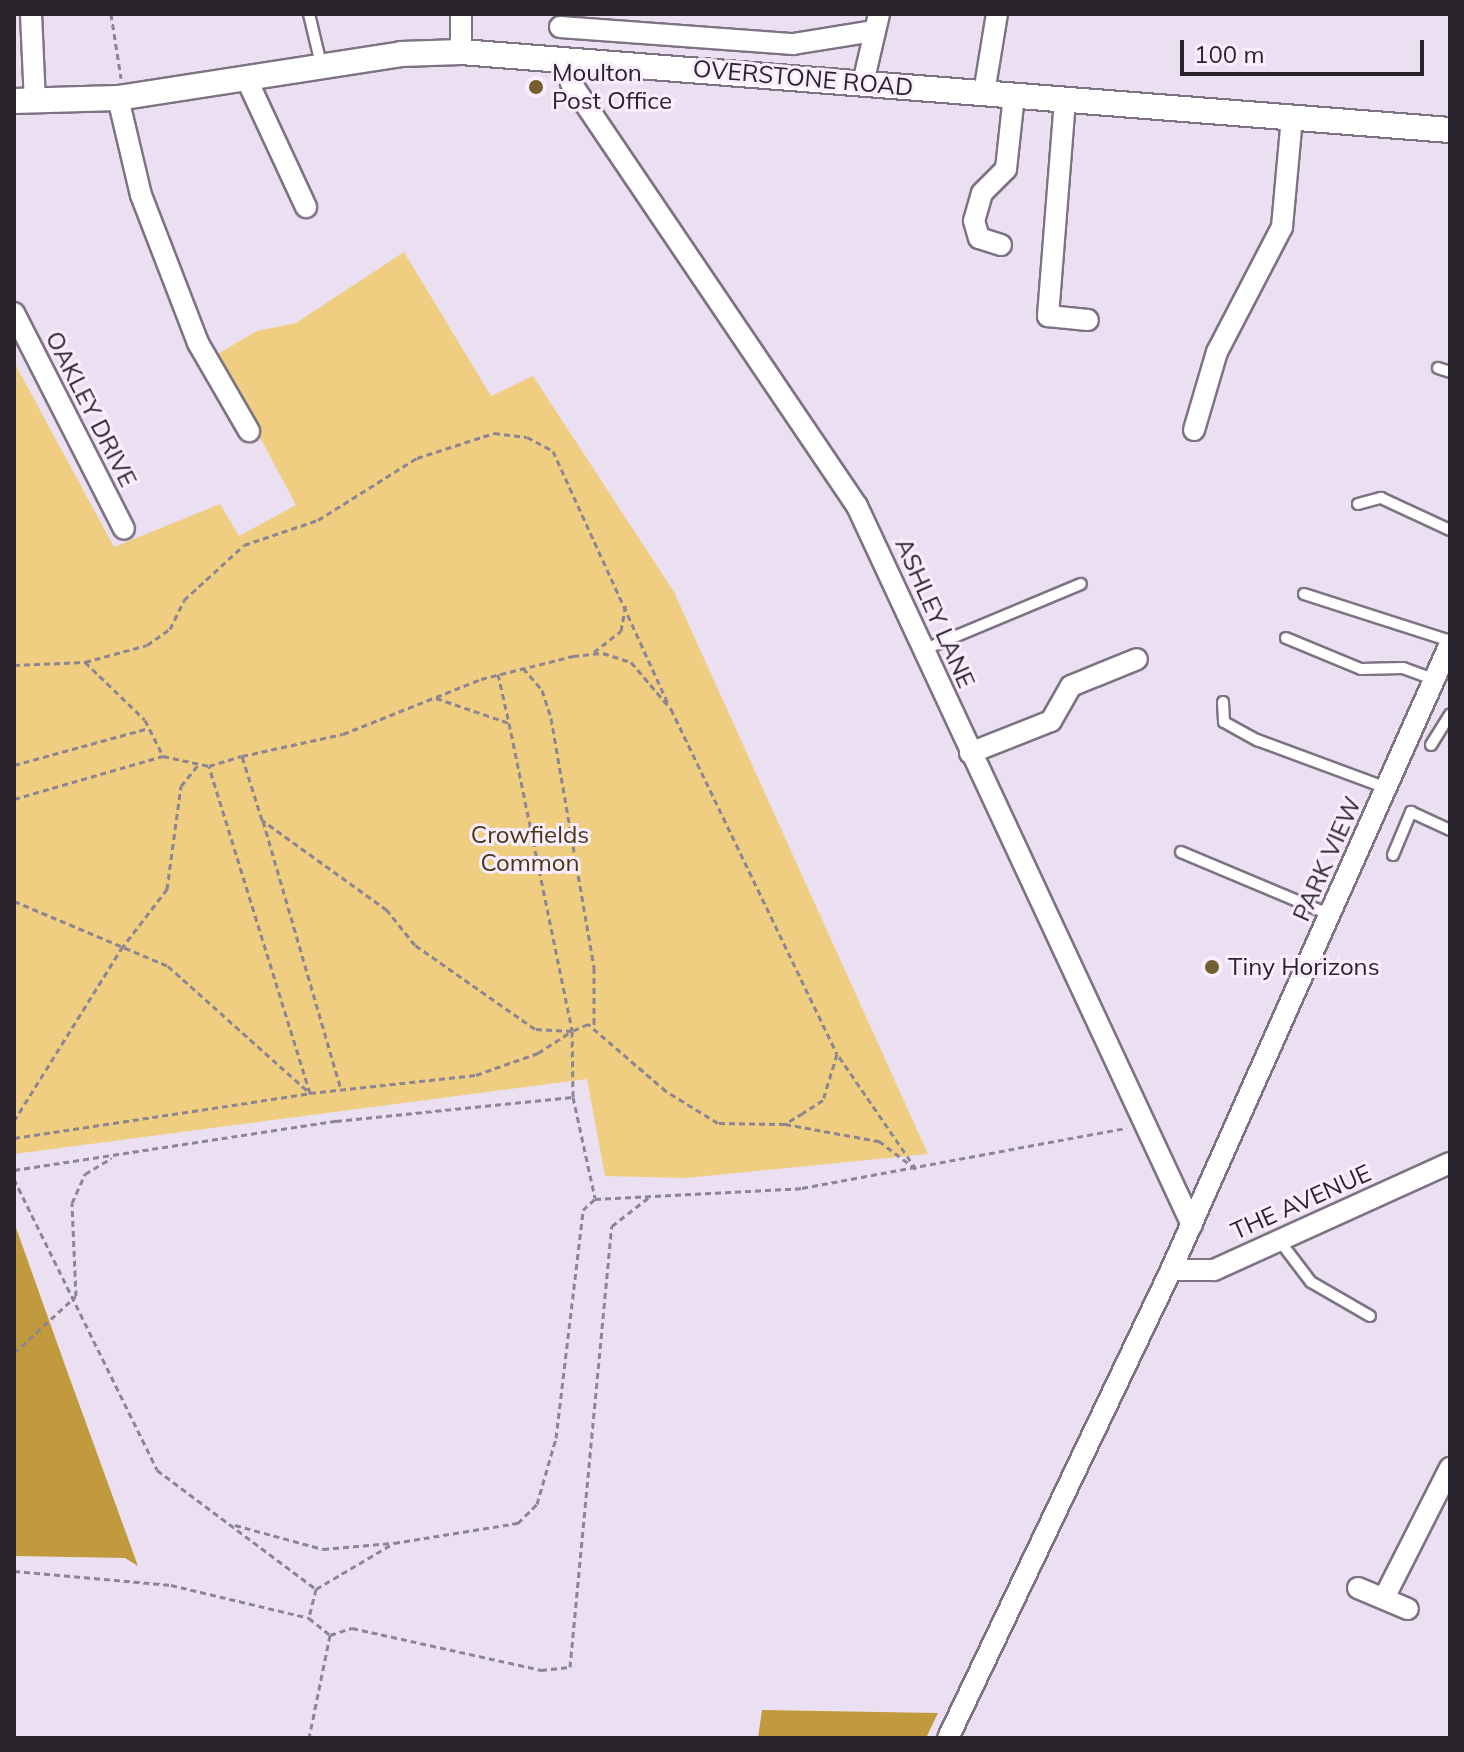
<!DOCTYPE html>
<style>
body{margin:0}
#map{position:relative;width:1464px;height:1752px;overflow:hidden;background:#ebe0f1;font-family:Mulish,sans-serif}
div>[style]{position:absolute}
.green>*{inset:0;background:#efcd81}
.forest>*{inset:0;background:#c19a3e}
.path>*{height:3px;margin-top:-1.5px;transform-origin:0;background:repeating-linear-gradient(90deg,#8d8591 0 6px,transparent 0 10px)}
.roads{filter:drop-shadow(2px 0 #7d7382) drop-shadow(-2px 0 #7d7382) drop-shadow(0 2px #7d7382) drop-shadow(0 -2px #7d7382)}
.service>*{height:10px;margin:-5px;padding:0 5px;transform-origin:5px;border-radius:5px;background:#fff}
.minor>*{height:20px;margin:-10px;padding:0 10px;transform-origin:10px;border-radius:10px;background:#fff}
.tertiary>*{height:24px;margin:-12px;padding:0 12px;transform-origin:12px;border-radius:12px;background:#fff}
.dots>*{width:22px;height:22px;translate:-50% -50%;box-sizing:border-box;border:4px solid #f9edfe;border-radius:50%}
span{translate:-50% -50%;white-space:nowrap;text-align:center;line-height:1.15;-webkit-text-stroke:6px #f9edfe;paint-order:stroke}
.poi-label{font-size:24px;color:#29242b}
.left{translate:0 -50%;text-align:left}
.street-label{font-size:24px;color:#29242b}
.park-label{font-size:24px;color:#483811}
.frame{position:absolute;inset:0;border:16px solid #29242b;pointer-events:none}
.scale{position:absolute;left:1180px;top:40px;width:244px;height:36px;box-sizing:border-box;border:4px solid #29242b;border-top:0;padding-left:10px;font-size:24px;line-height:28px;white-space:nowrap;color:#29242b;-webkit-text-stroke:6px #f9edfe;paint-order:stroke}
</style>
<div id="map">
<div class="green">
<div style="clip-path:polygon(404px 252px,491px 396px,533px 376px,674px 592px,928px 1154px,686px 1178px,605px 1176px,587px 1079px,14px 1154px,14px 362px,114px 547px,220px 504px,239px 536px,296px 505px,216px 355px,257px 331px,296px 323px)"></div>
</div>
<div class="forest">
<div style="clip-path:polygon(14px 1222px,66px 1368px,138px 1566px,125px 1558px,14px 1556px)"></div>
<div style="clip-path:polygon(762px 1710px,938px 1713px,926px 1738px,758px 1738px)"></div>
</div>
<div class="path">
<div style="left:111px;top:14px;width:65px;rotate:81.1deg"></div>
<div style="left:594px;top:652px;width:34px;rotate:-38deg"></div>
<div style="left:621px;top:631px;width:29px;rotate:-80deg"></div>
<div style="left:85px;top:662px;width:64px;rotate:-15.3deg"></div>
<div style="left:147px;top:645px;width:28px;rotate:-35deg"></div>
<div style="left:170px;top:629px;width:32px;rotate:-64deg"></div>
<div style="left:184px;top:600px;width:81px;rotate:-42.5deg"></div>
<div style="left:244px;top:545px;width:78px;rotate:-18.7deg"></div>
<div style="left:318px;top:520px;width:117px;rotate:-32.1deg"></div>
<div style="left:417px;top:458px;width:81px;rotate:-18deg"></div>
<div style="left:494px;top:433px;width:33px;rotate:7deg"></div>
<div style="left:527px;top:437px;width:30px;rotate:28deg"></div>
<div style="left:553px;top:451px;width:279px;rotate:65.5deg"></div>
<div style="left:14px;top:665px;width:71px;rotate:-2.4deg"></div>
<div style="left:85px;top:662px;width:83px;rotate:44deg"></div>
<div style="left:145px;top:720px;width:40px;rotate:63.4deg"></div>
<div style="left:163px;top:756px;width:47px;rotate:12.3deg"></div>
<div style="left:523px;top:668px;width:29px;rotate:49deg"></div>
<div style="left:542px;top:690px;width:29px;rotate:72deg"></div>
<div style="left:551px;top:718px;width:254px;rotate:80.2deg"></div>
<div style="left:594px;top:968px;width:58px;rotate:90deg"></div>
<div style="left:498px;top:674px;width:50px;rotate:77.3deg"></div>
<div style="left:436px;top:698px;width:77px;rotate:18.9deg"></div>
<div style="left:509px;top:723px;width:314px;rotate:78.4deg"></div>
<div style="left:14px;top:765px;width:140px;rotate:-15.3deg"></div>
<div style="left:14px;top:799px;width:155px;rotate:-16.1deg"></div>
<div style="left:263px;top:821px;width:280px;rotate:73.8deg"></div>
<div style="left:14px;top:901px;width:167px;rotate:22.9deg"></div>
<div style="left:168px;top:966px;width:191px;rotate:41.8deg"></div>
<div style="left:310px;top:1093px;width:167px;rotate:-6.2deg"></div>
<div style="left:476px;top:1075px;width:66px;rotate:-19.5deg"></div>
<div style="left:538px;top:1053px;width:40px;rotate:-32.9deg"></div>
<div style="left:572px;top:1031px;width:37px;rotate:-177deg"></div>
<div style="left:535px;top:1029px;width:146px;rotate:-145deg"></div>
<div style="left:415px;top:945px;width:45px;rotate:-128.7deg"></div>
<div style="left:387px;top:910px;width:154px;rotate:-144.2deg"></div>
<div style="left:262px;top:820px;width:67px;rotate:-107.4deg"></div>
<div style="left:242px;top:756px;width:103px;rotate:-12.3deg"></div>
<div style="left:343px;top:734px;width:149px;rotate:-21.7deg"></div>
<div style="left:481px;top:679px;width:95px;rotate:-14deg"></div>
<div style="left:573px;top:656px;width:30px;rotate:-6deg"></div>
<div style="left:603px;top:653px;width:29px;rotate:18deg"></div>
<div style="left:631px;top:662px;width:62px;rotate:49.6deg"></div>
<div style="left:671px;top:709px;width:383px;rotate:64.3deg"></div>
<div style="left:837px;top:1054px;width:48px;rotate:106.9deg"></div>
<div style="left:823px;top:1100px;width:24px;rotate:147deg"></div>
<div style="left:803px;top:1113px;width:21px;rotate:149deg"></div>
<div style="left:785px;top:1124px;width:67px;rotate:-179.1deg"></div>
<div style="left:718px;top:1123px;width:61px;rotate:-148.4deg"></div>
<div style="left:666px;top:1091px;width:103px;rotate:-139.3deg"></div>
<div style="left:588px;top:1024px;width:17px;rotate:156deg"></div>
<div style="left:572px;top:1031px;width:66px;rotate:89.1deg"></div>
<div style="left:14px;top:1121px;width:203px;rotate:-58.1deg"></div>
<div style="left:121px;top:949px;width:76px;rotate:-52.5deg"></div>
<div style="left:167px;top:889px;width:104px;rotate:-82.3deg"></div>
<div style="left:181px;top:786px;width:28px;rotate:-51deg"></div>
<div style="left:785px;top:1124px;width:96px;rotate:10.3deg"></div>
<div style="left:879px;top:1141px;width:46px;rotate:37.1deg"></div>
<div style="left:916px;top:1169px;width:138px;rotate:-124.4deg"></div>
<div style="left:14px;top:1138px;width:299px;rotate:-8.6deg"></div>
<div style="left:310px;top:1093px;width:342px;rotate:-107.2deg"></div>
<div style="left:209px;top:766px;width:34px;rotate:-17deg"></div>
<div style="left:14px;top:1170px;width:326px;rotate:-8.7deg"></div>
<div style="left:336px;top:1121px;width:238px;rotate:-5.8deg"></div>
<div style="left:573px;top:1097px;width:103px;rotate:77.7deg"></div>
<div style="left:14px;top:1179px;width:324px;rotate:63.8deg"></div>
<div style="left:157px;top:1470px;width:199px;rotate:36.8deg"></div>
<div style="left:316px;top:1589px;width:30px;rotate:104deg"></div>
<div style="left:309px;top:1618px;width:27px;rotate:39deg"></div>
<div style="left:330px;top:1635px;width:105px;rotate:101.5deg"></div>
<div style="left:14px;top:1353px;width:84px;rotate:-42.6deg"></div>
<div style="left:76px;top:1296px;width:93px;rotate:-92.5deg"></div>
<div style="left:72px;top:1203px;width:32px;rotate:-66deg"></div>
<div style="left:85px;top:1174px;width:31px;rotate:-31deg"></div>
<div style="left:235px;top:1525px;width:91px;rotate:15.3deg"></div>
<div style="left:323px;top:1549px;width:69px;rotate:-5deg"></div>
<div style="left:14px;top:1571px;width:158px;rotate:5.1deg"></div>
<div style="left:171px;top:1585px;width:142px;rotate:13.4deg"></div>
<div style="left:316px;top:1589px;width:91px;rotate:-30.5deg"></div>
<div style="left:394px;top:1543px;width:126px;rotate:-9.2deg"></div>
<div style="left:518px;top:1523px;width:27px;rotate:-45deg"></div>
<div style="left:537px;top:1504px;width:69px;rotate:-73.9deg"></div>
<div style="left:556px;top:1438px;width:230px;rotate:-83.2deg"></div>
<div style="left:583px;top:1210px;width:16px;rotate:-43deg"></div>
<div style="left:595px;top:1199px;width:207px;rotate:-3deg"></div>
<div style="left:802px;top:1188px;width:330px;rotate:-10.5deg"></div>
<div style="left:330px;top:1635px;width:23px;rotate:-18deg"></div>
<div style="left:352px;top:1628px;width:194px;rotate:12.5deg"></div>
<div style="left:541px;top:1670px;width:29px;rotate:-6deg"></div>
<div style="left:570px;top:1667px;width:443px;rotate:-84.6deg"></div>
<div style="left:612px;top:1226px;width:46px;rotate:-37.9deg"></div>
</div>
<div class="roads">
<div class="service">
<div style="left:309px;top:14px;width:51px;rotate:76.5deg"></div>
<div style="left:1438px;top:368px;width:13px;rotate:18deg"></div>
<div style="left:1358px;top:504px;width:24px;rotate:-15deg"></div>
<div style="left:1381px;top:498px;width:76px;rotate:24.9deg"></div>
<div style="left:1304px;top:594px;width:153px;rotate:17.8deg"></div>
<div style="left:1286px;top:638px;width:81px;rotate:22.5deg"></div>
<div style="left:1361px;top:669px;width:42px;rotate:-1.4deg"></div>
<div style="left:1403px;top:668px;width:32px;rotate:20deg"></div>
<div style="left:923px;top:650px;width:171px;rotate:-22.7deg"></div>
<div style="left:1223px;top:702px;width:20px;rotate:87deg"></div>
<div style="left:1224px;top:722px;width:38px;rotate:29deg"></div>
<div style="left:1257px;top:740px;width:139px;rotate:20.3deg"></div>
<div style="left:1431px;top:745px;width:36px;rotate:-58deg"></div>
<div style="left:1181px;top:852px;width:163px;rotate:22.8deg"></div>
<div style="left:1393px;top:855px;width:47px;rotate:-67.3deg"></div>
<div style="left:1411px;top:812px;width:43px;rotate:24.8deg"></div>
<div style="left:1279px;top:1240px;width:53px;rotate:52.7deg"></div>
<div style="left:1311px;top:1282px;width:68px;rotate:30deg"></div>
</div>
<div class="minor">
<div style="left:31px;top:14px;width:88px;rotate:87.4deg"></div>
<div style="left:461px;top:14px;width:38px;rotate:90deg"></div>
<div style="left:560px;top:27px;width:234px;rotate:4.2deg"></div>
<div style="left:793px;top:44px;width:81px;rotate:-9.2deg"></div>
<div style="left:568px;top:60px;width:23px;rotate:83deg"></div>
<div style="left:571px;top:83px;width:511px;rotate:55.94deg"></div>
<div style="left:857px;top:506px;width:793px;rotate:65.02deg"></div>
<div style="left:248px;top:82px;width:138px;rotate:65.1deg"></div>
<div style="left:863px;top:83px;width:71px;rotate:-76.9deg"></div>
<div style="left:984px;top:93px;width:80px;rotate:-80.7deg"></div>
<div style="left:118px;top:98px;width:100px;rotate:76.7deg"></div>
<div style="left:141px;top:195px;width:159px;rotate:68.9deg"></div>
<div style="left:198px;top:343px;width:102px;rotate:59.9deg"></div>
<div style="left:1065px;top:100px;width:217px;rotate:94.5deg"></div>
<div style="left:1048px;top:316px;width:40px;rotate:5.7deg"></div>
<div style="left:1001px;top:245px;width:23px;rotate:-162deg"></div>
<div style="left:979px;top:238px;width:18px;rotate:-106deg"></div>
<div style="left:974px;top:221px;width:29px;rotate:-74deg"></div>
<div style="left:982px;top:193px;width:34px;rotate:-45deg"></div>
<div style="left:1006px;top:169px;width:74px;rotate:-83.8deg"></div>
<div style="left:14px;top:313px;width:242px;rotate:63deg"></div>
<div style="left:1194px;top:430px;width:81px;rotate:-73.6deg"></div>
<div style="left:1217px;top:352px;width:141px;rotate:-62.5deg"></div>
<div style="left:1282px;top:227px;width:110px;rotate:-84.8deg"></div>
<div style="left:970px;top:753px;width:87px;rotate:-21.6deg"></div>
<div style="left:1051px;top:721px;width:40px;rotate:-60.3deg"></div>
<div style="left:1071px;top:686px;width:71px;rotate:-22.2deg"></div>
<div style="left:1171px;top:1270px;width:43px"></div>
<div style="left:1214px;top:1270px;width:259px;rotate:-24.4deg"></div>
<div style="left:1358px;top:1588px;width:54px;rotate:22.8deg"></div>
<div style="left:1384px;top:1598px;width:146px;rotate:-63.1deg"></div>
<div style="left:948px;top:1738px;width:518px;rotate:-64.52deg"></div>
<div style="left:1171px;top:1270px;width:685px;rotate:-65.98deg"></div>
</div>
<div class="tertiary">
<div style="left:14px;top:101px;width:104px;rotate:-1.7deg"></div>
<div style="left:118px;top:98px;width:286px;rotate:-8.8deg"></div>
<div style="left:401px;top:54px;width:60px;rotate:-1.9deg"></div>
<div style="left:461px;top:52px;width:992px;rotate:4.51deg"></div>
</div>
</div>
<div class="dots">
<div style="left:536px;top:87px;background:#745f2e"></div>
<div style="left:1212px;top:967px;background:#745f2e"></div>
</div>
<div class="poi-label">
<span class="left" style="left:552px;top:87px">Moulton<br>Post Office</span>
<span class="left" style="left:1228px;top:967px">Tiny Horizons</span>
</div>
<div class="street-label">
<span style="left:803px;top:78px;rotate:5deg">OVERSTONE ROAD</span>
<span style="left:91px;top:409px;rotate:63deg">OAKLEY DRIVE</span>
<span style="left:935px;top:613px;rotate:66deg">ASHLEY LANE</span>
<span style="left:1327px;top:859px;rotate:-66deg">PARK VIEW</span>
<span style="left:1301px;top:1202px;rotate:-24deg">THE AVENUE</span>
</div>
<div class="park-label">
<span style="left:530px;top:849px">Crowfields<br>Common</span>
</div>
<div class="frame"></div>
<div class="scale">100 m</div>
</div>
